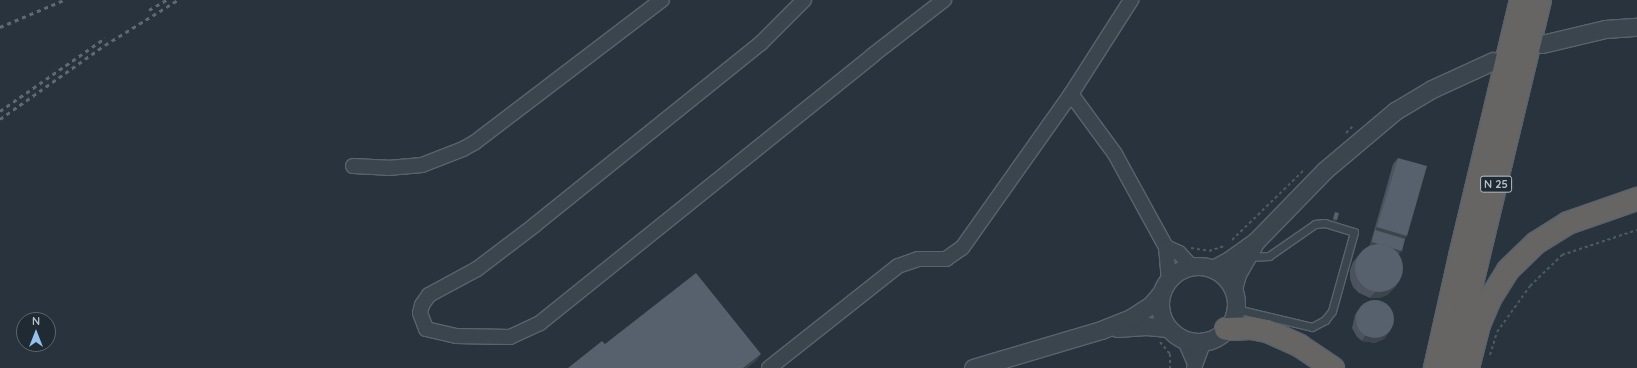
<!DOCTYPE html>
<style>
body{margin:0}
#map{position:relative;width:1637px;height:368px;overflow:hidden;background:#28333d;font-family:Quicksand,sans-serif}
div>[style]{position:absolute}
.path>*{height:2px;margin-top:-1px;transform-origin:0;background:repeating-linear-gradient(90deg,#4a5c5d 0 3px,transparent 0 6px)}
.roads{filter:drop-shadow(1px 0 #59636b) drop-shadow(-1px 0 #59636b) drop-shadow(0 1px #59636b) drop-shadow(0 -1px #59636b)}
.service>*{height:7px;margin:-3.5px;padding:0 3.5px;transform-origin:3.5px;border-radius:3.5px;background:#3b454d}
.minor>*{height:14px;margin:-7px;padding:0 7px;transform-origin:7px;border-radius:7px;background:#3b454d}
.tertiary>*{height:17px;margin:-8.5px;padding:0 8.5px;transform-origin:8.5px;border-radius:8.5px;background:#3b454d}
.tertiary>.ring{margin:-8.5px;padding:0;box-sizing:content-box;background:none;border:17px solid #3b454d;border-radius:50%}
.trunk>*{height:22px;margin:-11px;padding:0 11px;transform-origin:11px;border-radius:11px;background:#666563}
.rail>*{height:3px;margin-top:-1.5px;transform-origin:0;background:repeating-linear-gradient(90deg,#5e6974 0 4px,transparent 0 8px)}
.wall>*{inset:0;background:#4a535e}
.shaded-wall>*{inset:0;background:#3c444c}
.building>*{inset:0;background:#56616d}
.round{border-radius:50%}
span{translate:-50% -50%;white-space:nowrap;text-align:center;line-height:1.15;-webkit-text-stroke:3.5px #202a33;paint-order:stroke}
.shield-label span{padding:1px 3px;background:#202a33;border:1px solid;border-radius:3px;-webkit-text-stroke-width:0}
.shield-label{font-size:11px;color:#b8c0c8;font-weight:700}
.north{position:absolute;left:16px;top:312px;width:40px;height:40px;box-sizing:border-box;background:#202a33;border:1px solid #5d666f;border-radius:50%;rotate:0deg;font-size:11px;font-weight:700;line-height:16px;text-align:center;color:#b8c0c8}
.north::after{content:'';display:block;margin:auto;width:14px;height:18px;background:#97c1ed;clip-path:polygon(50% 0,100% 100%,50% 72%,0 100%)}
</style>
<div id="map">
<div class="path">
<div style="left:1346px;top:133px;width:10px;rotate:-45deg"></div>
<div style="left:1232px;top:240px;width:102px;rotate:-44.2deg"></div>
<div style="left:1191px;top:248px;width:18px;rotate:9deg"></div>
<div style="left:1209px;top:251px;width:16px;rotate:-18deg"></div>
<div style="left:1160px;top:342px;width:16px;rotate:50deg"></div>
<div style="left:1170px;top:354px;width:14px;rotate:90deg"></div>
<div style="left:1490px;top:355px;width:24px;rotate:-73deg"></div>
<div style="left:1497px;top:332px;width:57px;rotate:-54.3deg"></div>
<div style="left:1530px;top:286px;width:45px;rotate:-44.1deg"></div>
<div style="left:1562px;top:255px;width:79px;rotate:-18.4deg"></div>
</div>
<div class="roads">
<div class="service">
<div style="left:1236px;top:309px;width:78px;rotate:13.3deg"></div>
<div style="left:1312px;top:327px;width:15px;rotate:-28deg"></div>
<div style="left:1325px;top:320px;width:11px;rotate:-52deg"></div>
<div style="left:1332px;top:311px;width:82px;rotate:-74.4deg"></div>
<div style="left:1354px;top:232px;width:30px;rotate:-163deg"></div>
<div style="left:1325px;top:223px;width:10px;rotate:174deg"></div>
<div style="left:1315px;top:224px;width:56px;rotate:145.2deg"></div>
<div style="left:1269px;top:256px;width:21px;rotate:177deg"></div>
</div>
<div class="minor">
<div style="left:804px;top:0;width:61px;rotate:135deg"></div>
<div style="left:761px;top:43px;width:290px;rotate:141.2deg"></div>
<div style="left:535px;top:225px;width:73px;rotate:142.8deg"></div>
<div style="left:477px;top:269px;width:55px;rotate:151.6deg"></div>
<div style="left:429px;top:295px;width:12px;rotate:125deg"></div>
<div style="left:422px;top:305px;width:8px;rotate:104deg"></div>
<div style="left:420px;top:313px;width:17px;rotate:69deg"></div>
<div style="left:426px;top:329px;width:31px;rotate:13deg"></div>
<div style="left:456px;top:336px;width:54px;rotate:1.1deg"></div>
<div style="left:510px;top:337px;width:33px;rotate:-25deg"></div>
<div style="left:540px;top:323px;width:427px;rotate:-38.8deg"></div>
<div style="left:873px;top:55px;width:90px;rotate:-37.8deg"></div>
<div style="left:1071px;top:94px;width:74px;rotate:53.7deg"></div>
<div style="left:1115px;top:154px;width:106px;rotate:61.3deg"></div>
<div style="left:1166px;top:247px;width:32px;rotate:85deg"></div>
<div style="left:353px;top:166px;width:35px;rotate:3deg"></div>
<div style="left:388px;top:168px;width:34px;rotate:-5deg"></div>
<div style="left:422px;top:165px;width:44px;rotate:-21.3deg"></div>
<div style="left:463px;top:149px;width:13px;rotate:-29deg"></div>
<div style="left:474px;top:143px;width:236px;rotate:-37.3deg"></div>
<div style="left:1166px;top:247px;width:14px;rotate:25deg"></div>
<div style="left:1179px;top:253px;width:18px;rotate:47deg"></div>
<div style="left:1184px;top:339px;width:27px;rotate:66deg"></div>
<div style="left:769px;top:368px;width:164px;rotate:-38.3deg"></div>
<div style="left:898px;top:266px;width:21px;rotate:-19deg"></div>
<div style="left:918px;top:259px;width:28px"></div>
<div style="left:946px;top:259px;width:19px;rotate:-35deg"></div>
<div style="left:962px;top:248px;width:189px;rotate:-54.7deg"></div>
<div style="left:1071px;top:94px;width:112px;rotate:-57.4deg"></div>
<div style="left:1194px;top:368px;width:29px;rotate:-70deg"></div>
</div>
<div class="tertiary">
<div style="left:1542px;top:44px;width:65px;rotate:-13.4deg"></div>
<div style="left:1605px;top:29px;width:32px;rotate:-4deg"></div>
<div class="ring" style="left:1160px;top:266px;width:59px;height:59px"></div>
<div style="left:1213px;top:269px;width:21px;rotate:-29deg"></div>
<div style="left:1231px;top:259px;width:31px;rotate:-36deg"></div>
<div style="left:1256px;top:241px;width:99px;rotate:-45.8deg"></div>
<div style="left:1325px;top:170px;width:92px;rotate:-40.1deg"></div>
<div style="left:1395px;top:111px;width:43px;rotate:-30.7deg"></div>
<div style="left:1432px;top:89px;width:67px;rotate:-24.7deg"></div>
<div style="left:1233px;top:289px;width:16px;rotate:-75deg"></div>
<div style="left:1237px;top:274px;width:34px;rotate:-60deg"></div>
<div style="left:1117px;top:328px;width:29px;rotate:-4deg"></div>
<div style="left:1146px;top:326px;width:22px;rotate:5deg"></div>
<div style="left:973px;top:368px;width:134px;rotate:-16.5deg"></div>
<div style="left:1101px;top:330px;width:32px;rotate:-22deg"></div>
<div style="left:1131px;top:318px;width:24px;rotate:-33deg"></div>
<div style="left:1151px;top:305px;width:16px;rotate:-50deg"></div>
</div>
<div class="trunk">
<div style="left:1226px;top:329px;width:25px;rotate:-2deg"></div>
<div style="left:1251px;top:328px;width:16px;rotate:11deg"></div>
<div style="left:1267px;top:331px;width:36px;rotate:24deg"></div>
<div style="left:1300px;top:346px;width:40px;rotate:34deg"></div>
<div style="left:1435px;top:368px;width:115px;rotate:-77.4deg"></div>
<div style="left:1460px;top:256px;width:263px;rotate:-76.6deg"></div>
<div style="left:1454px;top:368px;width:52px;rotate:-78.9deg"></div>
<div style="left:1464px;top:317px;width:326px;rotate:-76.5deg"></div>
<div style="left:1468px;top:368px;width:44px;rotate:-75.7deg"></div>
<div style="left:1479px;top:325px;width:28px;rotate:-67deg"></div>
<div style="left:1490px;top:299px;width:34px;rotate:-58deg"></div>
<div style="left:1508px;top:270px;width:39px;rotate:-44deg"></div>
<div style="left:1536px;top:243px;width:38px;rotate:-32deg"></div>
<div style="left:1568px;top:223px;width:73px;rotate:-19.2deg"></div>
</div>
</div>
<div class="rail">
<div style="left:149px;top:10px;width:20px;rotate:-30deg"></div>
<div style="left:0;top:27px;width:69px;rotate:-22.9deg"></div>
<div style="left:0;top:111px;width:128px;rotate:-34.8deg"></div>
<div style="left:0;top:119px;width:128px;rotate:-35.2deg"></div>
<div style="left:105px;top:45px;width:86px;rotate:-31.7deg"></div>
</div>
<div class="wall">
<div style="clip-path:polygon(1398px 158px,1405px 239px,1399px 254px,1398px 254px,1396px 286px,1387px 295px,1379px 298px,1370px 298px,1359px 293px,1353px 287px,1350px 279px,1350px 270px,1353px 262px,1358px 256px,1370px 245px,1393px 164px)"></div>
<div style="clip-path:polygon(1358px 310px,1391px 329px,1384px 339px,1375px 343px,1362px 341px,1357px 337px,1352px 328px,1355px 315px)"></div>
</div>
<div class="shaded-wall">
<div style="clip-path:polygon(1333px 219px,1337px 220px,1336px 222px,1332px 221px)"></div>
<div style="clip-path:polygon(1377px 227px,1407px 236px,1403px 242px,1375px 230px)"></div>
<div style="clip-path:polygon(1372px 242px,1402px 251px,1399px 254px,1370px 245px)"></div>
<div style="clip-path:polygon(1400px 280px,1396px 286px,1387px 295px,1379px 298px,1370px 298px,1375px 292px)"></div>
<div style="clip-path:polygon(1391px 329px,1384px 339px,1375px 343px,1362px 341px,1365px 336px)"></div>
<div style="clip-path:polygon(761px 354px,756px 361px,747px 368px,743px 368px)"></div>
</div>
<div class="building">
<div style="clip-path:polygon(1398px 158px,1427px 166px,1407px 236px,1377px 227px)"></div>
<div style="clip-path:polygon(1335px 212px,1339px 213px,1337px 220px,1333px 219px)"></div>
<div style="clip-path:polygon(1375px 230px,1405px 239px,1402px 251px,1392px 248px,1391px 247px,1383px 244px,1379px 244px,1372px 242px)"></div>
<div class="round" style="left:1355px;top:244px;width:48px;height:48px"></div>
<div style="clip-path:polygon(696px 273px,761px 354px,743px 368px,568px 368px,602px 341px,605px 344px)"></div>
<div class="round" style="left:1356px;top:300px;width:38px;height:38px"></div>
</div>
<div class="shield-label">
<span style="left:1496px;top:184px">N 25</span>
</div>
<div class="north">N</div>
</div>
